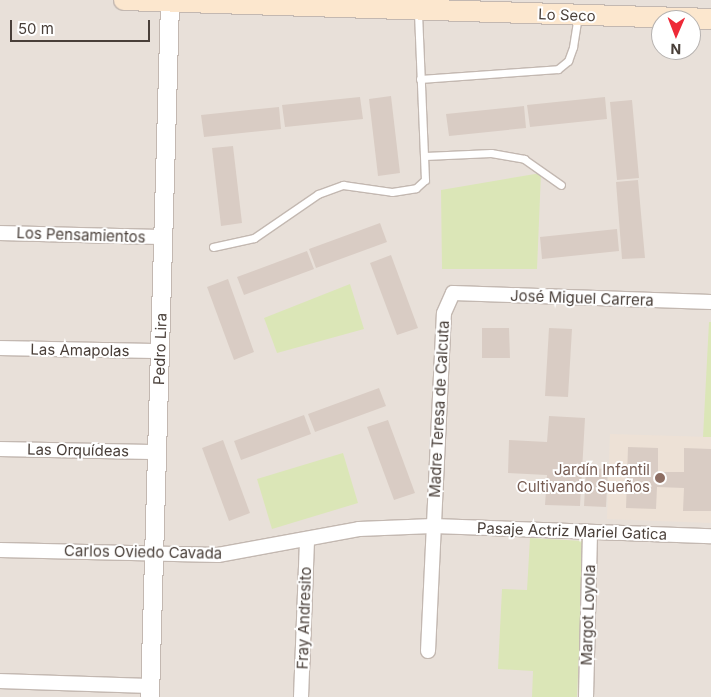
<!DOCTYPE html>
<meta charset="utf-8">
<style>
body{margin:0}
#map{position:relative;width:711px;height:697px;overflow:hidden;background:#f5f0eb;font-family:Inter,sans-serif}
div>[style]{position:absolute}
.residential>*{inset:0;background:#e8e0d9}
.education>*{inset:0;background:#ede1d6}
.green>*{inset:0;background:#dbe6b7}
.building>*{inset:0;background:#d9ccc4}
.roads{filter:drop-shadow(1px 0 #c3b8b1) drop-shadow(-1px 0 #c3b8b1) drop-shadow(0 1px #c3b8b1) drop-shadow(0 -1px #c3b8b1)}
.service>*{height:7px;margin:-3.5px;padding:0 3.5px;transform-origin:3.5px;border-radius:3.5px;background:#fff}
.minor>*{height:14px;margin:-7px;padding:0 7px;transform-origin:7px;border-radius:7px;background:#fff}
.tertiary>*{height:18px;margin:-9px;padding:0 9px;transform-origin:9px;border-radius:9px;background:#fff}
.secondary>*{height:20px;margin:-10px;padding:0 10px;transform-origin:10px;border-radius:10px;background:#fce7ce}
.dots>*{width:14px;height:14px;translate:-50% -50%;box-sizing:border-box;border:2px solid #fff;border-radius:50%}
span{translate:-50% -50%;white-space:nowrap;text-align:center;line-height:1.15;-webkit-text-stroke:4px #fff;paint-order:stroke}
.street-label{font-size:15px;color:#493f39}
.education-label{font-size:15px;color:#785e54}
.right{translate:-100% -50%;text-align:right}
.north{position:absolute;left:651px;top:10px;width:50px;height:50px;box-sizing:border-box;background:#fff;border:1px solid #b6b2b0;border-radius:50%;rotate:181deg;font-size:14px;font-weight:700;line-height:20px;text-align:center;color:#493f39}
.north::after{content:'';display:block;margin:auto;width:18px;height:22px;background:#ee2937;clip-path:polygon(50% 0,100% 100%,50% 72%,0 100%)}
.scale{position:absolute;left:10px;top:20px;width:140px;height:22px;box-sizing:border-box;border:2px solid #493f39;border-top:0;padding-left:6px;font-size:15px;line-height:18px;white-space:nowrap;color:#493f39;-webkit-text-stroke:4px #fff;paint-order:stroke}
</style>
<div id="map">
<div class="residential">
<div style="clip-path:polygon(evenodd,0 0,711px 0,711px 697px,0 697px,0 0,661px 20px,691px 20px,691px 50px,661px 50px,661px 20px)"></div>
</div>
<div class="education">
<div style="clip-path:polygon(610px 434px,711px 437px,711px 523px,607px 519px)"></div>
</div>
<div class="green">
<div style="clip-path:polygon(541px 173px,537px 269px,442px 269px,441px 190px)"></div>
<div style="clip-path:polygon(350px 284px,364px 329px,277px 353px,264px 318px)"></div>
<div style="clip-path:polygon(709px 322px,711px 322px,711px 437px,703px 437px)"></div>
<div style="clip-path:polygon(343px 453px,358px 503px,272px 529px,257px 479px)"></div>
<div style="clip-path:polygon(530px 538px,584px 541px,577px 697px,532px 697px,533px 671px,498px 669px,502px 589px,527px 590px)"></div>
</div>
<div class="building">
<div style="clip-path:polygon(391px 96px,400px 173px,378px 176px,369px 99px)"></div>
<div style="clip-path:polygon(360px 97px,363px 119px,285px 127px,282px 105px)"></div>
<div style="clip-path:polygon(605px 97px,607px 119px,530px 127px,527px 105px)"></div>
<div style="clip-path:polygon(632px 100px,639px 178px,617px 180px,610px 102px)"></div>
<div style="clip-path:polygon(524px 106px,526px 128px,449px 136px,446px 114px)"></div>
<div style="clip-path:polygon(279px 107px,281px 129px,204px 137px,201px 115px)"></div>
<div style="clip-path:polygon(233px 146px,242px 223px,221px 226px,212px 148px)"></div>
<div style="clip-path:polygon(638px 180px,645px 258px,622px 259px,616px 182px)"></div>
<div style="clip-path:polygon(380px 223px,387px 242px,316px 268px,309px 249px)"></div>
<div style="clip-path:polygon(617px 229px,619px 251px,542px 259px,540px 237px)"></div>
<div style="clip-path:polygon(307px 251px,314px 269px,244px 295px,237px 277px)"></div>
<div style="clip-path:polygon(391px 255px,418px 328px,397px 335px,370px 263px)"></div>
<div style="clip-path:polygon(228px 279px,254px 352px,234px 360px,207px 287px)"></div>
<div style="clip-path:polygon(482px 328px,509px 328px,510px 358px,482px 358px)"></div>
<div style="clip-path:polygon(549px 328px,572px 329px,568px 397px,545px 396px)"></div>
<div style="clip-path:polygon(379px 388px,386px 406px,315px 432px,308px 414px)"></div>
<div style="clip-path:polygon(304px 415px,311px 434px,241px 460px,234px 441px)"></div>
<div style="clip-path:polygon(549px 416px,585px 418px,580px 506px,545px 505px,547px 475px,508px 473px,509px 440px,547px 442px)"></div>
<div style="clip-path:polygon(388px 420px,415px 493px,394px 500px,367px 427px)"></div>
<div style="clip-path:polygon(223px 440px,250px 513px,229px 521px,202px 448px)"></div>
<div style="clip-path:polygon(628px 447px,658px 448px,658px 472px,684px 472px,684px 448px,711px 449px,711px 511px,683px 511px,684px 488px,657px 487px,656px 509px,626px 508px)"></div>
<div style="clip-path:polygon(586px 468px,608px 469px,606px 507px,584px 506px)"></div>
</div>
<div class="roads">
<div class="service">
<div style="left:420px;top:79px;width:138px;rotate:-4.1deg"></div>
<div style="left:558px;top:69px;width:13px;rotate:-39deg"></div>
<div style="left:568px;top:61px;width:15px;rotate:-70deg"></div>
<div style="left:573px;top:47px;width:32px;rotate:-81deg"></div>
<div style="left:425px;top:156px;width:66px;rotate:-2.6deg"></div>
<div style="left:491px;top:153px;width:34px;rotate:10deg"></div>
<div style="left:524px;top:159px;width:45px;rotate:35.1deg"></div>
<div style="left:213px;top:247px;width:42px;rotate:-12.4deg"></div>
<div style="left:254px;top:238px;width:78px;rotate:-34.5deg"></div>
<div style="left:318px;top:194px;width:27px;rotate:-20deg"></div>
<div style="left:343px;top:185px;width:49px;rotate:8.1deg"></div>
<div style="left:392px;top:192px;width:24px;rotate:-9deg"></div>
<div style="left:416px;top:188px;width:12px;rotate:-42deg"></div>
<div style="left:425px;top:180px;width:168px;rotate:-92.4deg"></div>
</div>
<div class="minor">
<div style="left:0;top:233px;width:163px;rotate:1.4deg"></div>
<div style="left:0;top:348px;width:160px;rotate:1.1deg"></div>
<div style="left:0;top:449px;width:157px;rotate:1.1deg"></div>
<div style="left:0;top:550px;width:218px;rotate:1.3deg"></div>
<div style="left:218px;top:555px;width:143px;rotate:-10.4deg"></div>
<div style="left:359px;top:529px;width:74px;rotate:-2.3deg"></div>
<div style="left:433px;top:526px;width:278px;rotate:2.1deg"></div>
<div style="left:428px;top:651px;width:338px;rotate:-87.3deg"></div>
<div style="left:444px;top:313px;width:22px;rotate:-66deg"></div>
<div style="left:453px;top:293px;width:258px;rotate:2deg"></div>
<div style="left:0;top:681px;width:150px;rotate:1.9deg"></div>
<div style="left:301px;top:697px;width:158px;rotate:-87.8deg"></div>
<div style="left:586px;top:697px;width:164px;rotate:-88.6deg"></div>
</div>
<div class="tertiary">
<div style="left:150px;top:697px;width:696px;rotate:-88.35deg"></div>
</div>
<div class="secondary">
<div style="left:124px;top:0;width:587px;rotate:1.85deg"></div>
</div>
</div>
<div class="dots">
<div style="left:660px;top:478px;background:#8d6e63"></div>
</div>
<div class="street-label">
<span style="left:567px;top:15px;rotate:2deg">Lo Seco</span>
<span style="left:81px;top:235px;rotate:2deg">Los Pensamientos</span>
<span style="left:582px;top:298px;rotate:2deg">José Miguel Carrera</span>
<span style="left:160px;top:349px;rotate:-88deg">Pedro Lira</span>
<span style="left:80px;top:350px;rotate:1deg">Las Amapolas</span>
<span style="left:439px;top:409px;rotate:-87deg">Madre Teresa de Calcuta</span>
<span style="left:78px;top:450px;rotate:1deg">Las Orquídeas</span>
<span style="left:572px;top:531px;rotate:2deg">Pasaje Actriz Mariel Gatica</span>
<span style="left:143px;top:552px;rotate:1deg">Carlos Oviedo Cavada</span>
<span style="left:588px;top:615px;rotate:-88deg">Margot Loyola</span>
<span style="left:304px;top:618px;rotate:-88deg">Fray Andresito</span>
</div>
<div class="education-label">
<span class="right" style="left:650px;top:478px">Jardín Infantil<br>Cultivando Sueños</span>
</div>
<div class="north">N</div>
<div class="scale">50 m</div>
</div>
